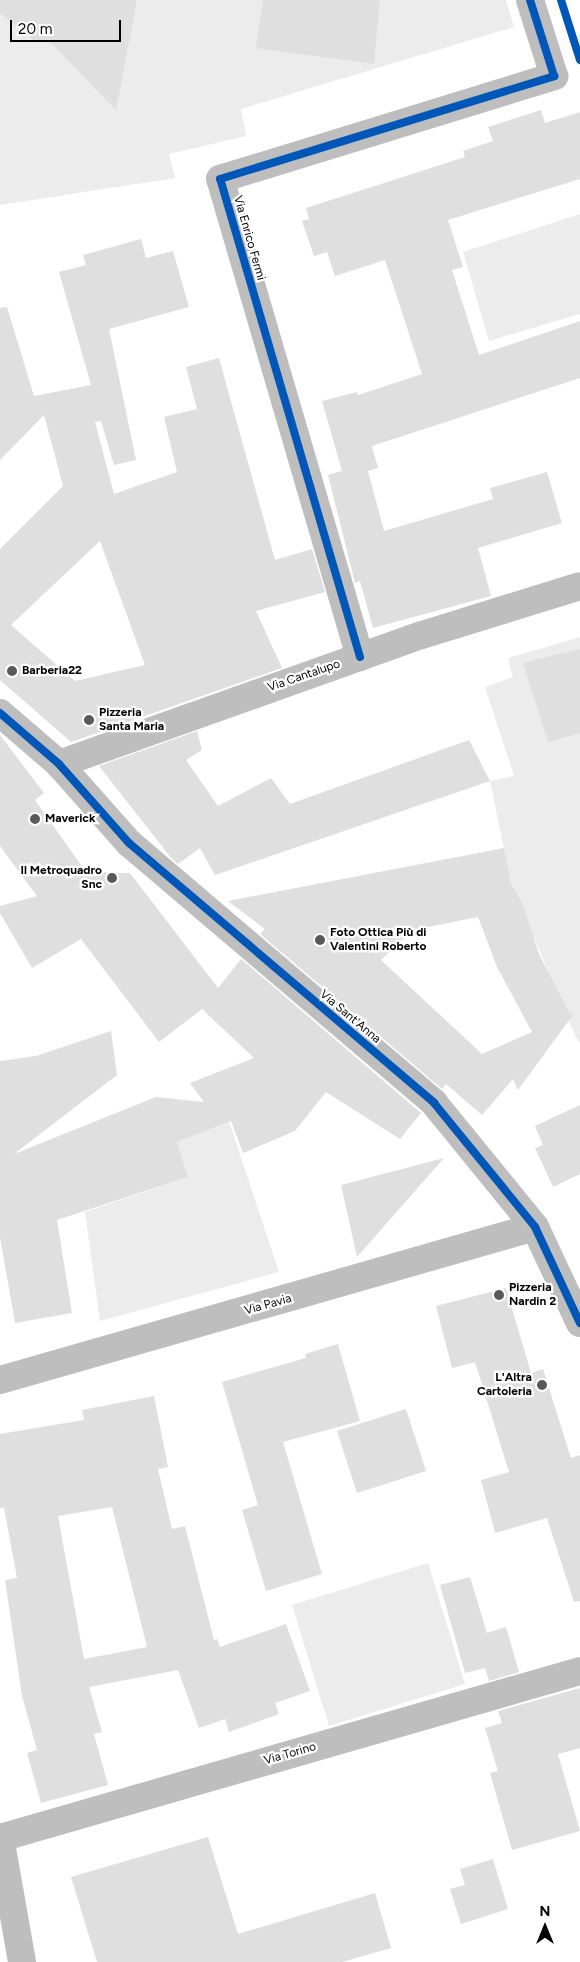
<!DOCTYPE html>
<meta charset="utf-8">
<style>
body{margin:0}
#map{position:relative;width:580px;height:1962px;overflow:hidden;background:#fff;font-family:Figtree,sans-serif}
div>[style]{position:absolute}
.green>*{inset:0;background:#ececec}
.building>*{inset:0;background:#dfdfdf}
.street>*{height:28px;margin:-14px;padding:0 14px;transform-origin:14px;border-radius:14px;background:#bebebe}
.cycleway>*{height:8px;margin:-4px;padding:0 4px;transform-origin:4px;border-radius:4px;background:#0057b8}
.dots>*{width:14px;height:14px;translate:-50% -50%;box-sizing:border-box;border:2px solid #fff;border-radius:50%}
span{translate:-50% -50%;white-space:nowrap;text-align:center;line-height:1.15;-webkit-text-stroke:4.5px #fff;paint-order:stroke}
.street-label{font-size:12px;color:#000}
.poi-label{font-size:12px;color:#000;font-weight:700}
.left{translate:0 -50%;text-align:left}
.right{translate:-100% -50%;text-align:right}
.north{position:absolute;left:520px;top:1902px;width:50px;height:50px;-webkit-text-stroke:4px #fff;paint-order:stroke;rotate:0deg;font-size:14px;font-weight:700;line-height:20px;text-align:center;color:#000}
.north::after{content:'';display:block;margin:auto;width:18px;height:22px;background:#000;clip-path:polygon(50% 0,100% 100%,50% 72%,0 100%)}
.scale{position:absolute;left:10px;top:20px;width:111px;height:22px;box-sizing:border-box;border:2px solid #000;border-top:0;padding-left:6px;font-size:15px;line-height:18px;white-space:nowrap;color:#000;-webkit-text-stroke:4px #fff;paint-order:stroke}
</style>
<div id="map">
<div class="green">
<div style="clip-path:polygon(0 0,506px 0,514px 27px,241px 109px,246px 136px,169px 154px,175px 178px,0 205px)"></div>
<div style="clip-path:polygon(580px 214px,580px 314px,489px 341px,463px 252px)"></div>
<div style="clip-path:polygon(580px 637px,580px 1041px,578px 1042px,511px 883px,490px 781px,514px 776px,485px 687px,513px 677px,508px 658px)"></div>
<div style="clip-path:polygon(229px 1121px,279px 1272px,100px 1321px,85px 1212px,188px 1177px,177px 1142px)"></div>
<div style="clip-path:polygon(428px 1563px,465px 1684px,329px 1726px,292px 1605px)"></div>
</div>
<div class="building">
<div style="clip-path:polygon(0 0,137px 0,116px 110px,50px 42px,33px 40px,0 13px)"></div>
<div style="clip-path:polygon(263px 0,380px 0,374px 64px,256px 48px)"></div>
<div style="clip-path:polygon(541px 110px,545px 123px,580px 112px,580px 179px,448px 220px,463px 267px,452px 270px,479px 355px,580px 321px,580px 378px,372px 446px,378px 468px,368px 471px,384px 531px,493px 499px,490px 488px,547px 472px,562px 523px,478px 548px,491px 596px,373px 628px,360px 581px,355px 583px,328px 475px,342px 471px,322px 401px,357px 392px,358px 395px,422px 374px,385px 260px,335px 276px,327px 252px,314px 256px,302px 221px,309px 219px,306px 208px,465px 157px,463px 151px,493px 141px,488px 127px)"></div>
<div style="clip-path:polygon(evenodd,141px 239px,146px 258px,173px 251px,189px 307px,109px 329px,136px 460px,114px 465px,101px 421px,95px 422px,114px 494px,177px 472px,164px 417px,197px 409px,186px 367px,219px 358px,275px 560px,312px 549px,325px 592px,256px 611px,282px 668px,71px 742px,0 680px,0 549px,63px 486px,44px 415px,0 460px,0 308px,7px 307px,34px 396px,91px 385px,59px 272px,86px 265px,83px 255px,141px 239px,100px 541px,145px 665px,75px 681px,11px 625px,100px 541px)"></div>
<div style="clip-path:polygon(580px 649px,580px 733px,548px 742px,523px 663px)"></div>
<div style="clip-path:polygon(197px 731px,202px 750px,186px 760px,218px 806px,271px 778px,290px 804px,469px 740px,490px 781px,215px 875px,200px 848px,178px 864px,172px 859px,99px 766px)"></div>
<div style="clip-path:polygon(0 735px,44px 793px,35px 800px,86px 872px,130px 873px,218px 988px,241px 959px,421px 1113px,400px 1139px,326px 1092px,295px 1131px,243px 1153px,231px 1121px,177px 1142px,188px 1177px,57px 1220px,72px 1313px,15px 1323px,0 1237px,0 1061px,36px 1056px,111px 1031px,117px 1075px,14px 1154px,156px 1097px,204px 1102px,190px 1083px,254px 1058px,202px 1009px,159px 1042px,81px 939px,32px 968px,0 913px,0 906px,37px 896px,0 846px)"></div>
<div style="clip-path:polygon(evenodd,504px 848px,511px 883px,524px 907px,539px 954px,570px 1014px,575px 1012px,518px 1090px,513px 1079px,482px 1115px,446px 1084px,442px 1089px,260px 934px,265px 929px,228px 901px,504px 848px,478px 917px,497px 967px,532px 1032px,482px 1054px,381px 960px,413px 930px,478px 917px)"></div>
<div style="clip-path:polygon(580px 1105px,580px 1174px,553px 1187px,535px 1148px,543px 1145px,535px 1126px)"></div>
<div style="clip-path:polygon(444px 1158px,357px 1257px,341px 1185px)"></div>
<div style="clip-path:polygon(506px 1288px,531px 1373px,543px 1369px,571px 1458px,580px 1455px,580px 1601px,574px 1602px,547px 1518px,495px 1533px,481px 1480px,509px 1472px,475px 1362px,452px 1368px,436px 1306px)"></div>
<div style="clip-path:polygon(338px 1344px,360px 1421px,283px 1442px,322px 1574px,266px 1591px,242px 1510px,258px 1505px,222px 1382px,306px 1358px,305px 1354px)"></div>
<div style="clip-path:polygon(evenodd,154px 1396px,168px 1467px,158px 1469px,172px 1529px,185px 1526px,214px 1640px,217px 1639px,220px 1647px,286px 1624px,310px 1691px,275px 1703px,279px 1714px,229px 1732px,225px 1719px,199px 1728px,178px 1670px,89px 1687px,102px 1732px,94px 1734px,108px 1785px,41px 1803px,27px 1753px,37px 1750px,22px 1696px,5px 1580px,17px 1578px,4px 1508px,0 1508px,0 1434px,84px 1420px,82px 1410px,154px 1396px,112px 1507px,147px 1647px,84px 1659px,58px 1516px,112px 1507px)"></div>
<div style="clip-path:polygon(406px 1409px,426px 1471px,357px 1493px,337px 1431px)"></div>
<div style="clip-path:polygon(470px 1577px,487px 1633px,506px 1627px,519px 1672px,489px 1681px,485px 1668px,465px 1673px,440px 1585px)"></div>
<div style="clip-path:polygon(580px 1688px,580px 1748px,558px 1754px,580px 1831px,512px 1850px,490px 1773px,498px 1771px,485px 1728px,502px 1723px,498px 1711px)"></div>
<div style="clip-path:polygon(208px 1837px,238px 1934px,375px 1893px,391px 1948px,342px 1962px,97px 1962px,71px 1877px)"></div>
<div style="clip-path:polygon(493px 1859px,508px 1909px,461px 1924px,450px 1889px,465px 1885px,460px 1869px)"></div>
</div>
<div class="street">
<div style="left:360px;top:657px;width:498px;rotate:-106.3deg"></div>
<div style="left:220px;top:179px;width:350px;rotate:-17.1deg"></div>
<div style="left:554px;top:76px;width:80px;rotate:-107.5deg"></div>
<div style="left:0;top:713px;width:78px;rotate:40.8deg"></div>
<div style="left:59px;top:764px;width:106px;rotate:48.5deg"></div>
<div style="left:129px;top:843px;width:401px;rotate:40.4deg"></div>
<div style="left:434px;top:1103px;width:160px;rotate:50.8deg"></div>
<div style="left:535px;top:1227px;width:106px;rotate:64.9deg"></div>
<div style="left:59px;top:764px;width:385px;rotate:-19.6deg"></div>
<div style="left:422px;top:635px;width:165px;rotate:-17.2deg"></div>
<div style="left:0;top:1380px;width:556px;rotate:-15.96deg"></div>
<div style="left:0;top:1837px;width:127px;rotate:80deg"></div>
<div style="left:0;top:1838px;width:604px;rotate:-16.06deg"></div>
</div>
<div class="cycleway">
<div style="left:561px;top:0;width:63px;rotate:72.4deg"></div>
<div style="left:360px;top:657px;width:498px;rotate:-106.3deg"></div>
<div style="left:220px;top:179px;width:350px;rotate:-17.1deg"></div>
<div style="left:554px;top:76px;width:80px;rotate:-107.5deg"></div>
<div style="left:0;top:713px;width:78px;rotate:40.8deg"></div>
<div style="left:59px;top:764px;width:106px;rotate:48.5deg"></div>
<div style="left:129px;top:843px;width:401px;rotate:40.4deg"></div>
<div style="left:434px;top:1103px;width:160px;rotate:50.8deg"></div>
<div style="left:535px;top:1227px;width:106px;rotate:64.9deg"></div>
</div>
<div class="dots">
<div style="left:12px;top:671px;background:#595959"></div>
<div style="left:89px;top:720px;background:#595959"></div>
<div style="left:35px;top:819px;background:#595959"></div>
<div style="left:112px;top:878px;background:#595959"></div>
<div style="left:320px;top:940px;background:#595959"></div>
<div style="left:499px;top:1295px;background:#595959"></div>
<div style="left:542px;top:1385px;background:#595959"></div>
</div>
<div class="street-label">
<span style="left:249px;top:238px;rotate:74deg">Via Enrico Fermi</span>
<span style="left:304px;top:676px;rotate:-19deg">Via Cantalupo</span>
<span style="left:350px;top:1017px;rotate:40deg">Via Sant'Anna</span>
<span style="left:268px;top:1305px;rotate:-16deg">Via Pavia</span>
<span style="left:290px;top:1754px;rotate:-16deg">Via Torino</span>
</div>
<div class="poi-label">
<span class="left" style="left:22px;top:671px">Barberia22</span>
<span class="left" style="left:99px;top:720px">Pizzeria<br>Santa Maria</span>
<span class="left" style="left:45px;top:819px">Maverick</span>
<span class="right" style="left:102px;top:878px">Il Metroquadro<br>Snc</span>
<span class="left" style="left:330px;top:940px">Foto Ottica Più di<br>Valentini Roberto</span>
<span class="left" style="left:509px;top:1295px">Pizzeria<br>Nardin 2</span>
<span class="right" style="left:532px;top:1385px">L'Altra<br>Cartoleria</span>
</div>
<div class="north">N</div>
<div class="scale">20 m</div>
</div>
